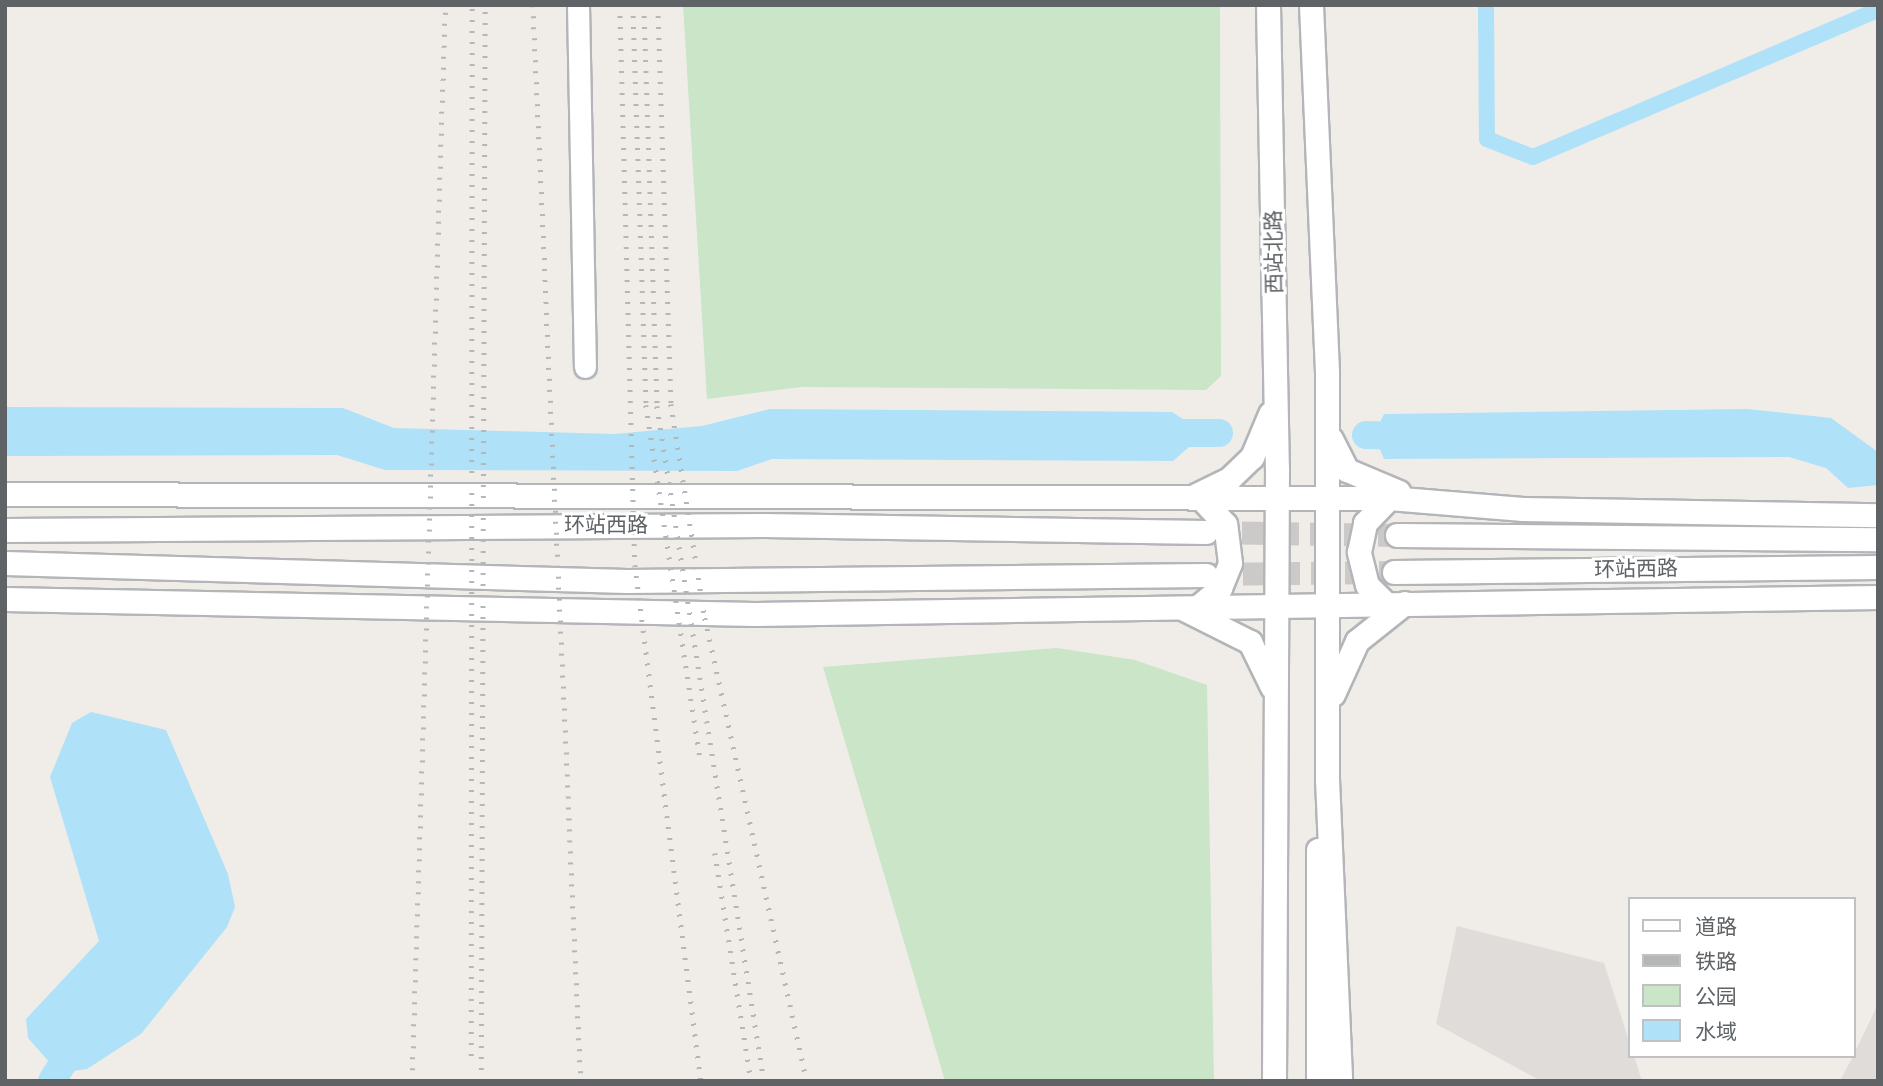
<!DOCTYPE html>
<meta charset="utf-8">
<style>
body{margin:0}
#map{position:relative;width:1883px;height:1086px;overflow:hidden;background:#f0ede8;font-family:Poppins,"Noto Sans SC",sans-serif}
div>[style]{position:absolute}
.industrial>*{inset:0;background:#dfdcda}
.green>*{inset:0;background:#cae5c7}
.water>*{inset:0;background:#afe1f8}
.canal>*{height:16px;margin:-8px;padding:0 8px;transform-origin:8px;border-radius:8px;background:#afe1f8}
.river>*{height:28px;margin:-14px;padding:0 14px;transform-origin:14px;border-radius:14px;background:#afe1f8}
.secondary-tunnel>*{height:23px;margin-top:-11.5px;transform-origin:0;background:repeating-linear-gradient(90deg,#cccac8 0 23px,transparent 0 34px)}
.roads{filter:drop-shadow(2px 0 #b3b5b8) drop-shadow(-2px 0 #b3b5b8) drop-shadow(0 2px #b3b5b8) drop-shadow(0 -2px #b3b5b8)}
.tertiary>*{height:21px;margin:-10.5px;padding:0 10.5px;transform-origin:10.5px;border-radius:10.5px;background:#fff}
.secondary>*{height:23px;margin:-11.5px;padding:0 11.5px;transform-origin:11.5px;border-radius:11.5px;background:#fff}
.rail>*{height:4.5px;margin-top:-2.25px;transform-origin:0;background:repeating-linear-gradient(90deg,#b5b6b6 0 2px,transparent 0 11px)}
span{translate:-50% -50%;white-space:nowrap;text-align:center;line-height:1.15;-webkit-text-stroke:6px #fff;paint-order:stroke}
.street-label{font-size:21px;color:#5f6366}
.frame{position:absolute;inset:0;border:7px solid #5f6366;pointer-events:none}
.legend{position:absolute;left:1628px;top:897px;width:228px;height:161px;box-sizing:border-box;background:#fff;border:2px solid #bfc1c2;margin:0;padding:9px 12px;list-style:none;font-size:21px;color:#5f6366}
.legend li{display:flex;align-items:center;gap:14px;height:35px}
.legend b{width:35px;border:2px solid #bfc1c2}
</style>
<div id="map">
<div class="industrial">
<div style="clip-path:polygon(1457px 926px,1604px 963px,1642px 1081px,1541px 1081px,1436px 1024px)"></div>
<div style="clip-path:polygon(1878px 1004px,1878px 1081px,1840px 1081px,1853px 1056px)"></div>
</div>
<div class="green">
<div style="clip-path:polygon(683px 5px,1220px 5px,1221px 376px,1206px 390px,801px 387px,707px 399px)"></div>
<div style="clip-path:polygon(1057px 648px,1135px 660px,1207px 685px,1214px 1081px,945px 1081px,823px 667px)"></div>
</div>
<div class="water">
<div style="clip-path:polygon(5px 407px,343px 408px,394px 428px,614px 434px,702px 426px,770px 409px,1172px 412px,1205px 433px,1173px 461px,772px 459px,737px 471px,385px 470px,337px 455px,5px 456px)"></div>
<div style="clip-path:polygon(1748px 409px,1831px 418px,1878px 452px,1878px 485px,1848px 488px,1826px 468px,1789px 457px,1384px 459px,1374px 435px,1384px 414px)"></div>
<div style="clip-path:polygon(91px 712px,166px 730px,228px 874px,235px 907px,227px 927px,141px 1034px,87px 1069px,59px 1073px,28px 1038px,26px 1019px,99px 941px,50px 777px,72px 723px)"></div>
</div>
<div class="canal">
<div style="left:1486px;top:5px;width:134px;rotate:89.6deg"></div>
<div style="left:1487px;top:139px;width:49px;rotate:21.4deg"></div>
<div style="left:1533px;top:157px;width:375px;rotate:-23.1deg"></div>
</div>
<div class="river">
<div style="left:1166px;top:433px;width:53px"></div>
<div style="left:1366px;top:435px;width:47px;rotate:1.2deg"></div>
<div style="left:52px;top:1081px;width:48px;rotate:-58.6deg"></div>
</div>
<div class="secondary-tunnel">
<div style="left:1208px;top:532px;width:189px;rotate:0.9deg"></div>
<div style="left:1209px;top:574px;width:185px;rotate:-0.6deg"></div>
</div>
<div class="roads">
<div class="tertiary">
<div style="left:578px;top:5px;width:362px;rotate:88.9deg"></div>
</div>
<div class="secondary">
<div style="left:1268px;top:5px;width:463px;rotate:88.9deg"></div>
<div style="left:1277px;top:468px;width:613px;rotate:90.28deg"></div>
<div style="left:1311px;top:5px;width:368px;rotate:87.5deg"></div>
<div style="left:1327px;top:373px;width:406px;rotate:90deg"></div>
<div style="left:1327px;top:779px;width:302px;rotate:87.5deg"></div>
<div style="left:1331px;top:439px;width:35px;rotate:63deg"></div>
<div style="left:1347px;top:470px;width:56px;rotate:22.9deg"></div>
<div style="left:5px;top:494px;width:1384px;rotate:0.17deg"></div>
<div style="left:1389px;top:498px;width:134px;rotate:4.7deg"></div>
<div style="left:1523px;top:509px;width:355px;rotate:1deg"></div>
<div style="left:1196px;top:495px;width:37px;rotate:-26deg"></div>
<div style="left:1229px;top:479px;width:32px;rotate:-44deg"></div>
<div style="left:1252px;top:457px;width:47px;rotate:-67.3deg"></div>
<div style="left:5px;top:530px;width:759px;rotate:-0.38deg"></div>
<div style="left:764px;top:525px;width:442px;rotate:0.9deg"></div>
<div style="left:1397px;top:535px;width:481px;rotate:0.5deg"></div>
<div style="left:5px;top:563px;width:622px;rotate:1.66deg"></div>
<div style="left:627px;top:581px;width:579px;rotate:-0.59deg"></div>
<div style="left:1394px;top:572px;width:484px;rotate:-0.6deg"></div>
<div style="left:5px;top:599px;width:750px;rotate:1.15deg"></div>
<div style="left:755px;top:614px;width:1123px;rotate:-0.87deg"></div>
<div style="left:1385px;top:603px;width:25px;rotate:-135deg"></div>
<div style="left:1367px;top:585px;width:34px;rotate:-104deg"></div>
<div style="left:1359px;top:552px;width:30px;rotate:-78deg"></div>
<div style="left:1365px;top:523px;width:35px;rotate:-46deg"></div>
<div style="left:1200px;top:605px;width:26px;rotate:-40deg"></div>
<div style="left:1220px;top:588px;width:27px;rotate:-68deg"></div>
<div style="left:1230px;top:563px;width:39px;rotate:-97deg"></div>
<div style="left:1225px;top:524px;width:34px;rotate:-133deg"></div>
<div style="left:1186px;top:610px;width:72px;rotate:26.6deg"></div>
<div style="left:1250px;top:642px;width:50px;rotate:63.9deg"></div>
<div style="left:1333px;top:694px;width:58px;rotate:-65.6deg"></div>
<div style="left:1357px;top:641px;width:61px;rotate:-38.4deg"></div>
<div style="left:1318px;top:850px;width:231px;rotate:90deg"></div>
</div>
</div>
<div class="rail">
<div style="left:533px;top:5px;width:1077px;rotate:87.45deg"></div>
<div style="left:620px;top:5px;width:560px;rotate:88.47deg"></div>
<div style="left:635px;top:565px;width:520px;rotate:82.71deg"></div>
<div style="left:633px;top:5px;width:400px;rotate:88.1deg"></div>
<div style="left:646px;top:405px;width:358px;rotate:81.3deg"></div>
<div style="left:644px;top:5px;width:401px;rotate:88.1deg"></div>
<div style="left:657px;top:406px;width:683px;rotate:80.99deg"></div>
<div style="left:658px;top:5px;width:399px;rotate:88.1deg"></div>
<div style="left:671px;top:404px;width:217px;rotate:81deg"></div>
<div style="left:705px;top:618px;width:474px;rotate:77.6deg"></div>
<div style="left:715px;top:853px;width:231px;rotate:81deg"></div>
<div style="left:471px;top:1056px;width:1051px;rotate:-89.95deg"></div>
<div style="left:412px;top:1081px;width:1077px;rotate:-88.24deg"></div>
<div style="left:481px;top:1081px;width:1076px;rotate:-89.79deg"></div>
</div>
<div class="street-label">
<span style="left:1274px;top:252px;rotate:-91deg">西站北路</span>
<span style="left:606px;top:525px">环站西路</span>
<span style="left:1636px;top:569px;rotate:-1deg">环站西路</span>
</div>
<div class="frame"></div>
<ul class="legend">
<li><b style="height:9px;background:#fff"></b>道路</li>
<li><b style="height:9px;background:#b5b6b6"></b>铁路</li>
<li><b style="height:19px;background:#cae5c7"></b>公园</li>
<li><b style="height:19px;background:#afe1f8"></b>水域</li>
</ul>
</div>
